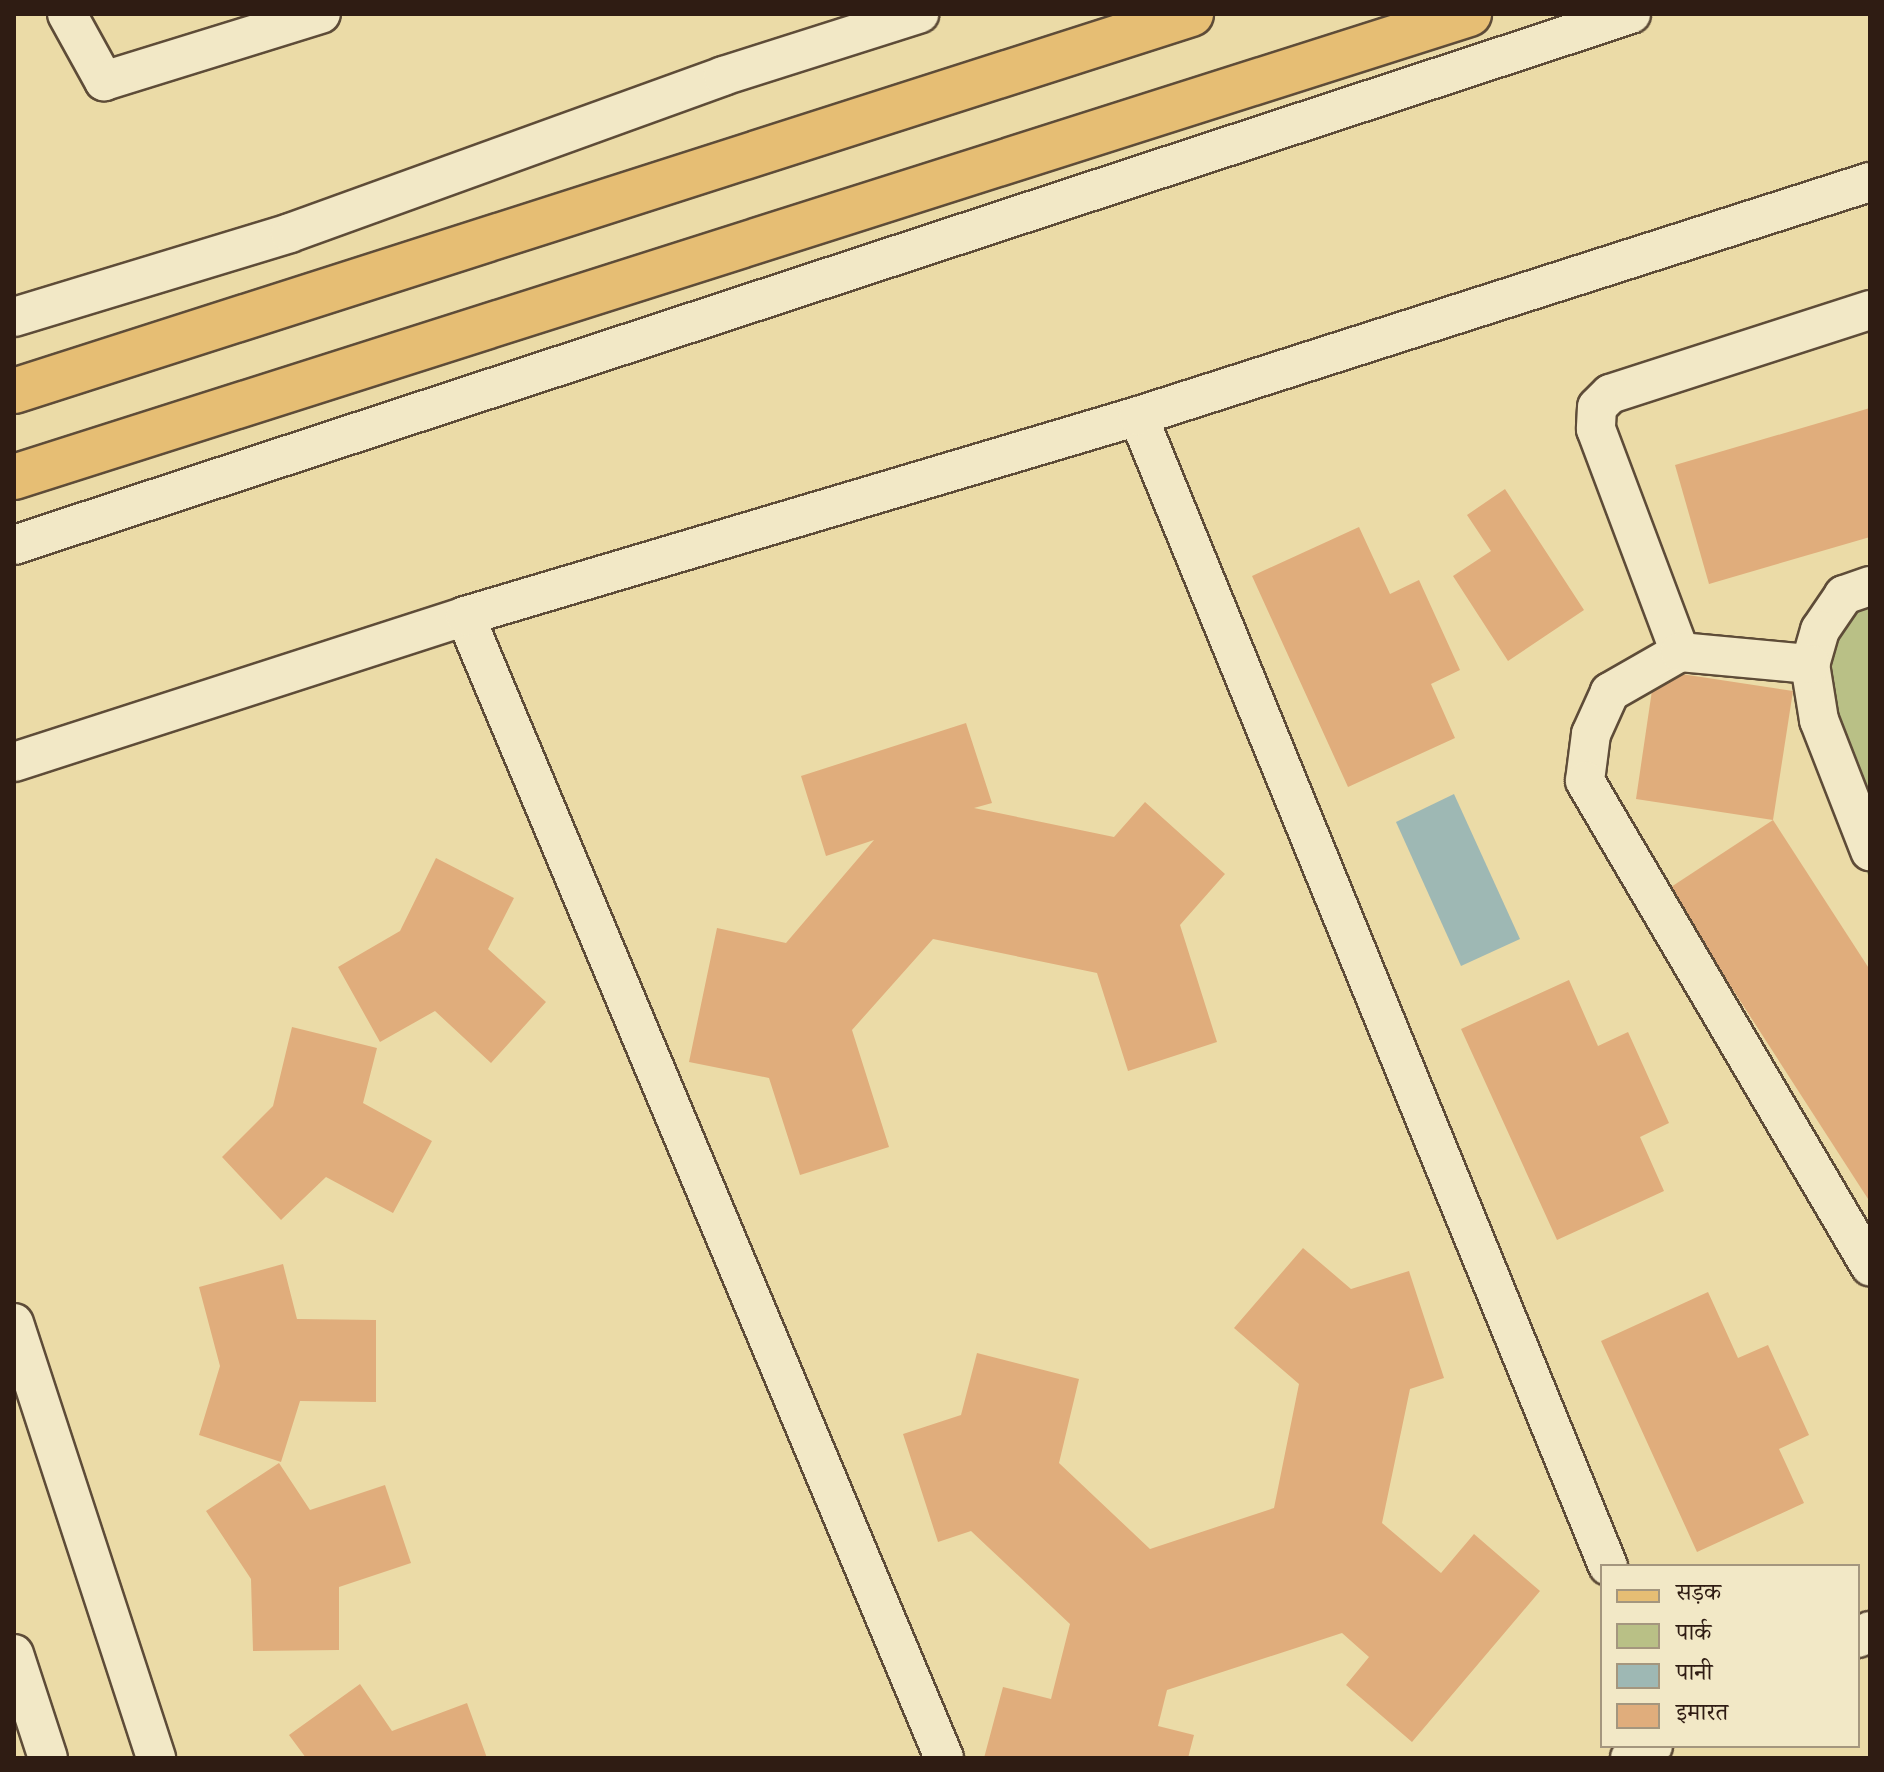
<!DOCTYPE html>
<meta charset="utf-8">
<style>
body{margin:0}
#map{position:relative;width:1884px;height:1772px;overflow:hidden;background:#ebdba7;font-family:"Old Standard TT","Noto Serif Devanagari",serif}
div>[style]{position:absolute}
.green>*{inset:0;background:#b9c086}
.water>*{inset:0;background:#9eb8b4}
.building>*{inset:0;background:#e0ad7c}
.roads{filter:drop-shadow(2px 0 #5e4c38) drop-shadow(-2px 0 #5e4c38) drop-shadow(0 2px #5e4c38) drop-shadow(0 -2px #5e4c38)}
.minor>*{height:38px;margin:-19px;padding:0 19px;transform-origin:19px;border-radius:19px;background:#f2e8c6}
.major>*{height:44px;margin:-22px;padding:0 22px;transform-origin:22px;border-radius:22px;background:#e6be74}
span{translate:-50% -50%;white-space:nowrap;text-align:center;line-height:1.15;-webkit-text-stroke:6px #f2e8c6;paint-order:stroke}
.frame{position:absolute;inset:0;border:16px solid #2f1c13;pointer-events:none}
.legend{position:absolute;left:1600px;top:1564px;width:260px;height:184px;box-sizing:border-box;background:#f2e8c6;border:2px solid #a4967e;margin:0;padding:10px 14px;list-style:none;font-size:24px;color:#2f1c13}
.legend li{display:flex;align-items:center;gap:16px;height:40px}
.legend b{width:40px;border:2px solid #a4967e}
</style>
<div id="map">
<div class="green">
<div style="clip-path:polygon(1870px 607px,1870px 879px,1824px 789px,1814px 701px,1840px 617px)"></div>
</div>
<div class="water">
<div style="clip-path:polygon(1454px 794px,1520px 939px,1461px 966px,1396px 822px)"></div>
</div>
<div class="building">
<div style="clip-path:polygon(1870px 408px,1870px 537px,1709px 584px,1675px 465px)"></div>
<div style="clip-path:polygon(1505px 489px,1584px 610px,1508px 661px,1453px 576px,1491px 551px,1467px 515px)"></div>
<div style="clip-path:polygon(1359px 527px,1390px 594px,1419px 580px,1460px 670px,1431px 684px,1455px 738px,1348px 787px,1252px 576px)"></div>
<div style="clip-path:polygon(1655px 670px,1793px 691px,1773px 820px,1636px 799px)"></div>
<div style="clip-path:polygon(966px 723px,992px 803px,974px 808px,1114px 837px,1145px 802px,1225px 874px,1180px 925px,1217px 1042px,1128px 1071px,1097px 973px,933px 939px,852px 1030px,889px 1147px,800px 1175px,769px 1078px,689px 1062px,717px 928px,786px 943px,874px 840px,826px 856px,801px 776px)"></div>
<div style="clip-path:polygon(1773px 820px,1870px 970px,1870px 1202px,1668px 889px)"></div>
<div style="clip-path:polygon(436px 858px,514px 898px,488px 949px,546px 1002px,491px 1063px,435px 1011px,380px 1042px,338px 967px,400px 931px)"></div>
<div style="clip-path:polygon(1569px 980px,1598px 1046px,1628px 1032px,1669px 1123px,1640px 1137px,1664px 1191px,1557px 1240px,1461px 1029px)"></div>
<div style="clip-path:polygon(292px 1027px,377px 1048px,363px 1103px,432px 1141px,393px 1213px,326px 1177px,281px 1220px,222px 1157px,273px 1106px)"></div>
<div style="clip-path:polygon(1303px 1248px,1351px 1289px,1409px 1271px,1444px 1378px,1410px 1389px,1382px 1523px,1441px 1573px,1474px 1534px,1540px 1591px,1412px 1742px,1346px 1685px,1369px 1657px,1342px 1633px,1167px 1690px,1158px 1726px,1194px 1735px,1188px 1758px,984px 1758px,1003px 1687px,1051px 1699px,1070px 1624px,971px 1531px,938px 1542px,903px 1434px,961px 1415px,977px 1353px,1079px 1379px,1059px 1463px,1150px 1549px,1274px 1508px,1299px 1384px,1234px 1328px)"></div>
<div style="clip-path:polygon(283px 1264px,297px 1319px,376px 1320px,376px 1402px,300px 1401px,281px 1462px,199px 1435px,220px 1366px,199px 1287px)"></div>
<div style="clip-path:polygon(1708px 1292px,1738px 1358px,1768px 1345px,1809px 1435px,1779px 1449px,1804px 1503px,1697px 1552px,1601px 1341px)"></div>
<div style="clip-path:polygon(279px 1463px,310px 1510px,385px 1485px,411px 1563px,339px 1587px,339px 1650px,253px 1651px,251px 1579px,206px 1511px)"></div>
<div style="clip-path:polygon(360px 1684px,392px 1731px,467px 1703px,487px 1758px,306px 1758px,289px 1735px)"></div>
</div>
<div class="roads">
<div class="minor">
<div style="left:67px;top:14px;width:77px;rotate:61.1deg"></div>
<div style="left:104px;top:81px;width:227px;rotate:-17.2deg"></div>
<div style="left:1870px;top:310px;width:273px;rotate:162.1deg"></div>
<div style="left:1610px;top:394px;width:18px;rotate:135deg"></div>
<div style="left:1597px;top:407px;width:22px;rotate:93deg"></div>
<div style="left:1596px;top:429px;width:238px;rotate:69.4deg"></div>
<div style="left:1680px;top:652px;width:81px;rotate:150.3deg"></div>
<div style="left:1610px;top:692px;width:46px;rotate:114.3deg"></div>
<div style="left:1591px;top:734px;width:47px;rotate:97.3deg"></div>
<div style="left:1585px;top:781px;width:563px;rotate:59.56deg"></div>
<div style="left:14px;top:317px;width:288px;rotate:-16.9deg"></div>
<div style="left:290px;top:233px;width:461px;rotate:-19.9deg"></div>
<div style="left:723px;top:76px;width:206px;rotate:-17.6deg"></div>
<div style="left:1138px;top:416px;width:1242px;rotate:67.77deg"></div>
<div style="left:14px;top:545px;width:1702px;rotate:-18.18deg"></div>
<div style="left:1870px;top:586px;width:28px;rotate:161deg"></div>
<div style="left:1844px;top:595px;width:42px;rotate:124.4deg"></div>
<div style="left:1820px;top:630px;width:35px;rotate:106deg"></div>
<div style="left:1810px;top:664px;width:57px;rotate:80.9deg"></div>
<div style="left:1819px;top:720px;width:141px;rotate:68.7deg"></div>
<div style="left:465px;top:616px;width:1238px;rotate:67.24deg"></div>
<div style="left:1680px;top:652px;width:131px;rotate:5.3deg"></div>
<div style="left:14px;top:762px;width:474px;rotate:-17.9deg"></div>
<div style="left:465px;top:616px;width:702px;rotate:-16.55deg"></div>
<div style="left:1138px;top:416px;width:768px;rotate:-17.73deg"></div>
<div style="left:14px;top:1323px;width:458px;rotate:71.9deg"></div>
<div style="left:1858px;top:1638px;width:14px;rotate:-30deg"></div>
<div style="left:14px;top:1654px;width:109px;rotate:71.9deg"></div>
<div style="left:1630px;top:1758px;width:26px;rotate:-28deg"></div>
</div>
<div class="major">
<div style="left:14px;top:391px;width:1236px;rotate:-17.76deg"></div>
<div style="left:14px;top:477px;width:1527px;rotate:-17.65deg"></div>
</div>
</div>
<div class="frame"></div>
<ul class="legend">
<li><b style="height:10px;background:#e6be74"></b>सड़क</li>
<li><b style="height:22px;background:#b9c086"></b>पार्क</li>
<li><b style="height:22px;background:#9eb8b4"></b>पानी</li>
<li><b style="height:22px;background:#e0ad7c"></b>इमारत</li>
</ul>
</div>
